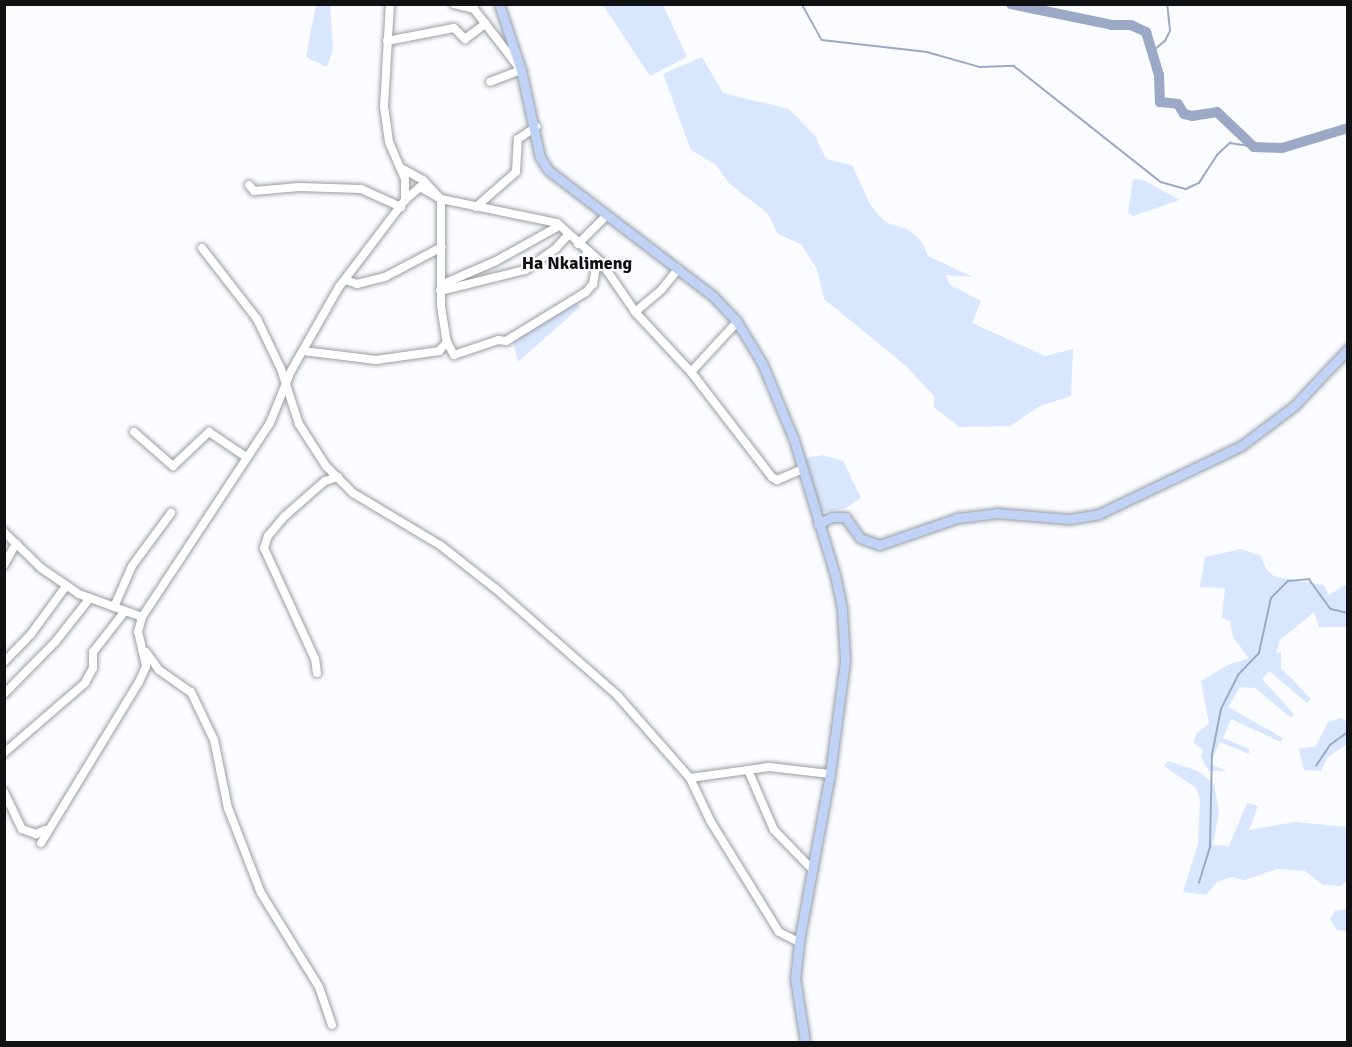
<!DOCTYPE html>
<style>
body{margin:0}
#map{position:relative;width:1352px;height:1047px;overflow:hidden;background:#fafcff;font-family:Signika,sans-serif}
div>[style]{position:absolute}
.green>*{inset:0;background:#d9e6ff}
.stream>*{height:1.5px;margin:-0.75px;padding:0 0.75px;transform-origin:0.75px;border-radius:0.75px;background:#9ba9c6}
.river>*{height:10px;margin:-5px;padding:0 5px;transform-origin:5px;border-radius:5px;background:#9ba9c6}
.roads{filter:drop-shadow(0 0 2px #999da3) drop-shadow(0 0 2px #999da3)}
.minor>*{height:8px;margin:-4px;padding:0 4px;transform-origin:4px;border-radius:4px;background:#fff}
.major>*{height:9px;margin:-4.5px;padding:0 4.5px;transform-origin:4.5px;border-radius:4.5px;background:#c1d2f7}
span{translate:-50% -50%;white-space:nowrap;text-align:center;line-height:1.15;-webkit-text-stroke:4.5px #fafcff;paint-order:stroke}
.quarter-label{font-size:18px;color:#0f1113;font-weight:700}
.frame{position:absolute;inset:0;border:6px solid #0f1113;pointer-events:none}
</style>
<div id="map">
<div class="green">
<div style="clip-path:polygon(316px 5px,330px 5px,333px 49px,327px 67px,306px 57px)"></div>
<div style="clip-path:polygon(603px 5px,663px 5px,687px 57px,650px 76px)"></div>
<div style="clip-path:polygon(702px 57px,723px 93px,789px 109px,815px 136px,826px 159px,852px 165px,871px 206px,885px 222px,909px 230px,922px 242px,928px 256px,973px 277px,946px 275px,950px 285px,981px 301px,972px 323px,1045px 356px,1073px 349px,1071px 396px,1040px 406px,1010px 426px,959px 427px,934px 407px,934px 396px,905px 365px,824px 299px,817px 269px,801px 244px,778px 234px,768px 214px,729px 183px,715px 164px,691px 150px,663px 74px)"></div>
<div style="clip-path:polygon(1133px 179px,1143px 180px,1180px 200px,1133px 216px,1128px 213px)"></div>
<div style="clip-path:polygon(575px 300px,580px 307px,518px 362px,513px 341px)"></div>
<div style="clip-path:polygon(823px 455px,843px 461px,861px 498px,846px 508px,822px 512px,805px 458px)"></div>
<div style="clip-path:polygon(1241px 549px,1261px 556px,1266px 569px,1275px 577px,1324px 585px,1329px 595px,1347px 584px,1347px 627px,1319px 627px,1314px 612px,1280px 640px,1276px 653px,1281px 652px,1281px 668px,1311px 699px,1307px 703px,1269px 671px,1262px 679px,1294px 714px,1291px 718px,1255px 688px,1240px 687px,1228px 707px,1283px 738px,1281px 742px,1231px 719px,1223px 738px,1249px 749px,1249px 754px,1220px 742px,1210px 764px,1227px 771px,1209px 771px,1201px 757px,1203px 750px,1193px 742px,1197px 733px,1209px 724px,1201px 681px,1228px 665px,1249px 658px,1233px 637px,1230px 621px,1222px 618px,1225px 588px,1200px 587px,1205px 557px)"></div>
<div style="clip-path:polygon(1341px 718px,1347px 722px,1347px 744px,1327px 758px,1321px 771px,1304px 770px,1299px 749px,1316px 746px,1328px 722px)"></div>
<div style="clip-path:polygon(1168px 761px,1198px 771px,1214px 784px,1219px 811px,1213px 845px,1229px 846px,1247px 803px,1258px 806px,1249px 830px,1295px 822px,1347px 827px,1347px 880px,1341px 886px,1323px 885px,1305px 871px,1277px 869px,1245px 880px,1231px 877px,1217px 882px,1206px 895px,1183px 892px,1198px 844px,1200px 799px,1196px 788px,1164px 766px)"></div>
<div style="clip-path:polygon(1347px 909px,1347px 931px,1337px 930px,1330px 919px,1335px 911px)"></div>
</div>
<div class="stream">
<div style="left:802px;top:4px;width:41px;rotate:60.9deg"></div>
<div style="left:822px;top:40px;width:106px;rotate:6.5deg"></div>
<div style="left:927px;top:52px;width:55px;rotate:15.8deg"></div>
<div style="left:980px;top:67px;width:34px;rotate:-2deg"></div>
<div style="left:1014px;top:66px;width:187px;rotate:38.3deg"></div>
<div style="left:1161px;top:182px;width:26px;rotate:16deg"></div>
<div style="left:1186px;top:189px;width:14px;rotate:-25deg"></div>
<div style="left:1199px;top:183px;width:33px;rotate:-57deg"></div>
<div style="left:1217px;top:155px;width:18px;rotate:-43deg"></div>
<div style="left:1230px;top:143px;width:24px;rotate:9deg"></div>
<div style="left:1153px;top:51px;width:16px;rotate:-40deg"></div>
<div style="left:1165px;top:41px;width:11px;rotate:-63deg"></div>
<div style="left:1170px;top:31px;width:27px;rotate:-96deg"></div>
<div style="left:1316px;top:766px;width:25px;rotate:-56deg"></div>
<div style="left:1330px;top:745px;width:22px;rotate:-36deg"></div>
<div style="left:1199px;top:883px;width:38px;rotate:-73deg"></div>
<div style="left:1210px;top:847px;width:92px;rotate:-88.8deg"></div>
<div style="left:1212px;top:755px;width:47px;rotate:-78.9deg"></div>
<div style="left:1221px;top:709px;width:38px;rotate:-63deg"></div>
<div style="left:1238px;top:675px;width:30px;rotate:-46deg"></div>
<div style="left:1259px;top:653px;width:56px;rotate:-77.7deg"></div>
<div style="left:1271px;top:598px;width:24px;rotate:-45deg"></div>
<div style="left:1288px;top:581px;width:21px;rotate:-5deg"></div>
<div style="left:1309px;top:579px;width:37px;rotate:54deg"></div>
<div style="left:1331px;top:609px;width:17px;rotate:13deg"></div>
</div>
<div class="river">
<div style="left:1011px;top:4px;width:103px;rotate:11.7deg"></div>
<div style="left:1112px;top:25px;width:19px"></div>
<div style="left:1131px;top:25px;width:17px;rotate:25deg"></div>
<div style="left:1146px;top:32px;width:45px;rotate:73.2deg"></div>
<div style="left:1159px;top:75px;width:27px;rotate:88deg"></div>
<div style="left:1160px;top:102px;width:18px;rotate:6deg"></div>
<div style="left:1178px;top:104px;width:12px;rotate:59deg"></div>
<div style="left:1184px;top:114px;width:8px;rotate:14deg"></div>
<div style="left:1192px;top:116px;width:25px;rotate:-9deg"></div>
<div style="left:1217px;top:112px;width:51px;rotate:43.4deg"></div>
<div style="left:1254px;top:147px;width:28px;rotate:2deg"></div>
<div style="left:1282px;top:148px;width:69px;rotate:-16.9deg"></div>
</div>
<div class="roads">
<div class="minor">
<div style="left:454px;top:4px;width:21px;rotate:14deg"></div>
<div style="left:474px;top:9px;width:77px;rotate:52.4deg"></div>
<div style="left:521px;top:70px;width:33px;rotate:159deg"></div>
<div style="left:387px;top:41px;width:68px;rotate:-11deg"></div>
<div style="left:454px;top:28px;width:16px;rotate:45deg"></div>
<div style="left:465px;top:39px;width:26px;rotate:-37deg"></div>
<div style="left:401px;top:168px;width:25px;rotate:29deg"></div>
<div style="left:423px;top:180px;width:26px;rotate:47deg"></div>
<div style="left:441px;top:199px;width:118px;rotate:11.7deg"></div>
<div style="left:557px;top:223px;width:59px;rotate:41.6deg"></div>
<div style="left:601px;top:262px;width:62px;rotate:55.5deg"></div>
<div style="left:636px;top:313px;width:81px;rotate:47deg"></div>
<div style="left:691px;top:372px;width:68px;rotate:-47.4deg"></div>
<div style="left:249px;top:185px;width:8px;rotate:50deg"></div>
<div style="left:254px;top:191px;width:45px;rotate:-5.1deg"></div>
<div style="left:299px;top:187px;width:62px;rotate:1.8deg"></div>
<div style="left:361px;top:189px;width:44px;rotate:24.2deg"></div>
<div style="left:405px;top:200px;width:20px;rotate:-41deg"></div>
<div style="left:420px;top:187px;width:24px;rotate:30deg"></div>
<div style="left:441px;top:199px;width:107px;rotate:90deg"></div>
<div style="left:441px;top:306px;width:36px;rotate:81deg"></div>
<div style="left:447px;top:342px;width:15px;rotate:62deg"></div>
<div style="left:454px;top:355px;width:46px;rotate:-18.8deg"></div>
<div style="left:498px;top:340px;width:8px;rotate:7deg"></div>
<div style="left:506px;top:341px;width:94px;rotate:-31.5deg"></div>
<div style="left:586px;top:292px;width:11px;rotate:-49deg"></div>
<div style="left:593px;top:284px;width:17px;rotate:-80deg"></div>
<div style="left:596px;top:267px;width:16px;rotate:-128deg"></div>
<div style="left:476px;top:207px;width:53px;rotate:-41.2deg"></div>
<div style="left:516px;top:172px;width:33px;rotate:-87deg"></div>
<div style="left:518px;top:139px;width:22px;rotate:-34deg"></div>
<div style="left:578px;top:244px;width:38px;rotate:-45deg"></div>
<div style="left:202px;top:248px;width:90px;rotate:52.2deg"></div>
<div style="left:257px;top:319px;width:55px;rotate:64.4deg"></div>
<div style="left:281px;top:369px;width:58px;rotate:71.9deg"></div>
<div style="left:299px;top:424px;width:50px;rotate:57.3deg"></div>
<div style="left:326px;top:466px;width:38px;rotate:45deg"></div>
<div style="left:353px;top:493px;width:101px;rotate:30.9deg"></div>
<div style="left:440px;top:545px;width:71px;rotate:38.2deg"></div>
<div style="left:496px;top:589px;width:161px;rotate:41.2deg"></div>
<div style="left:617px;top:695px;width:111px;rotate:48.7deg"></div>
<div style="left:690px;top:778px;width:49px;rotate:64.5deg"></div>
<div style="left:711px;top:822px;width:129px;rotate:58.3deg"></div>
<div style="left:779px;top:932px;width:22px;rotate:27deg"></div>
<div style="left:345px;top:280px;width:13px;rotate:18deg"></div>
<div style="left:357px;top:284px;width:29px;rotate:-14deg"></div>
<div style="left:385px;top:277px;width:64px;rotate:-27.8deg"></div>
<div style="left:441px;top:285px;width:60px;rotate:-23.6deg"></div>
<div style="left:496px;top:261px;width:72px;rotate:-29.1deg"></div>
<div style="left:440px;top:291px;width:88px;rotate:-13.9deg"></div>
<div style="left:525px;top:270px;width:38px;rotate:-35deg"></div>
<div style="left:556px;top:248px;width:18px;rotate:-47deg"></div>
<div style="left:635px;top:312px;width:35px;rotate:-40deg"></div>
<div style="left:662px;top:289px;width:26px;rotate:-51deg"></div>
<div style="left:303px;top:351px;width:74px;rotate:7deg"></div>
<div style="left:376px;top:360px;width:64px;rotate:-8.1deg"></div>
<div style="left:439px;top:351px;width:12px;rotate:-48deg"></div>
<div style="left:691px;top:372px;width:133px;rotate:52.4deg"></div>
<div style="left:772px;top:477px;width:6px;rotate:31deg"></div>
<div style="left:777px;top:480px;width:26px;rotate:-23deg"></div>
<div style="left:134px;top:432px;width:52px;rotate:41.1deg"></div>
<div style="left:173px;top:466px;width:50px;rotate:-43.4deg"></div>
<div style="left:209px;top:432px;width:45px;rotate:34deg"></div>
<div style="left:4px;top:532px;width:52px;rotate:44.2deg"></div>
<div style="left:41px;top:568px;width:46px;rotate:34.4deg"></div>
<div style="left:79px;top:594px;width:67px;rotate:20.1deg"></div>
<div style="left:4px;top:565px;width:25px;rotate:-61deg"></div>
<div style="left:114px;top:607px;width:45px;rotate:-66.3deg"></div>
<div style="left:132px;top:566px;width:66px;rotate:-53.7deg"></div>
<div style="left:146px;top:652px;width:22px;rotate:54deg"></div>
<div style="left:159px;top:670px;width:39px;rotate:35deg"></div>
<div style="left:191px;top:692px;width:53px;rotate:64.4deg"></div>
<div style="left:214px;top:740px;width:69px;rotate:78.4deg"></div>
<div style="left:228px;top:808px;width:91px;rotate:68.8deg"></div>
<div style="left:261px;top:893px;width:110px;rotate:58.3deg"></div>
<div style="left:319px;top:987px;width:40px;rotate:71.1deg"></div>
<div style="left:4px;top:662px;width:39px;rotate:-46deg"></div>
<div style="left:31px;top:634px;width:59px;rotate:-53.9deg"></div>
<div style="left:317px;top:673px;width:14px;rotate:-98deg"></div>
<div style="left:315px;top:659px;width:122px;rotate:-114.7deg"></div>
<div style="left:264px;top:548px;width:13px;rotate:-72deg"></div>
<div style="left:268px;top:536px;width:26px;rotate:-50deg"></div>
<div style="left:285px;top:516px;width:53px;rotate:-41.2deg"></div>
<div style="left:325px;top:481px;width:14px;rotate:-17deg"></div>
<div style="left:4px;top:694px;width:74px;rotate:-45.5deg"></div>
<div style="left:56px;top:641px;width:55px;rotate:-51.7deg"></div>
<div style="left:4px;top:753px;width:107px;rotate:-40.8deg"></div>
<div style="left:85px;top:683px;width:17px;rotate:-62deg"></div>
<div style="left:93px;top:668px;width:16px;rotate:-90deg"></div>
<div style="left:93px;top:652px;width:52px;rotate:-52deg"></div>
<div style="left:748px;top:770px;width:21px;rotate:-8deg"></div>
<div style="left:769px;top:767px;width:61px;rotate:6.5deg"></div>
<div style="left:690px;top:778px;width:59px;rotate:-7.9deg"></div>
<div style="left:748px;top:770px;width:65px;rotate:66.6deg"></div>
<div style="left:774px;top:830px;width:53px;rotate:45.8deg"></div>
<div style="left:4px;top:792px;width:41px;rotate:64.1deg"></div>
<div style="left:22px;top:829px;width:15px;rotate:20deg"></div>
<div style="left:36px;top:834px;width:10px;rotate:-24deg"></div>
<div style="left:41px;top:843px;width:188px;rotate:-58.7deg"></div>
<div style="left:139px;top:682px;width:17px;rotate:-66deg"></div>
<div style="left:146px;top:666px;width:35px;rotate:-103deg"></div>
<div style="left:138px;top:632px;width:16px;rotate:-75deg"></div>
<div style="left:142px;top:617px;width:232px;rotate:-56.6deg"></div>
<div style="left:270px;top:423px;width:56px;rotate:-68deg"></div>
<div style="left:291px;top:371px;width:97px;rotate:-60.3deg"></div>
<div style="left:339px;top:287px;width:109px;rotate:-52.8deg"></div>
<div style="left:405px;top:200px;width:21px;rotate:-90deg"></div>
<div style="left:405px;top:179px;width:40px;rotate:-113.4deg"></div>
<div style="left:389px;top:142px;width:35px;rotate:-98deg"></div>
<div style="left:384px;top:107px;width:103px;rotate:-86.7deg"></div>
</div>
<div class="major">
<div style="left:499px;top:4px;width:70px;rotate:71.6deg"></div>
<div style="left:521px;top:70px;width:89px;rotate:77.7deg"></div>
<div style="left:540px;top:157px;width:15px;rotate:58deg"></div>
<div style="left:548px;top:170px;width:209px;rotate:37.4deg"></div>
<div style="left:714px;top:297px;width:34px;rotate:47deg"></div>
<div style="left:737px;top:322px;width:48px;rotate:58.6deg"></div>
<div style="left:762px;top:363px;width:83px;rotate:67.4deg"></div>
<div style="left:794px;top:440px;width:141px;rotate:73.1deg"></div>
<div style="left:835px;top:575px;width:35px;rotate:78deg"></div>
<div style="left:842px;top:609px;width:52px;rotate:86.7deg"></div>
<div style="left:845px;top:661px;width:114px;rotate:97.6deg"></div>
<div style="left:830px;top:774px;width:171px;rotate:100.5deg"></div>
<div style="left:799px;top:942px;width:36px;rotate:96deg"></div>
<div style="left:795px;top:978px;width:65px;rotate:81.1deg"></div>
<div style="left:818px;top:524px;width:16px;rotate:-27deg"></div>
<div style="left:832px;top:517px;width:13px"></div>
<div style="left:845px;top:517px;width:26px;rotate:54deg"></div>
<div style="left:860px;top:538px;width:20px;rotate:20deg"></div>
<div style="left:879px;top:545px;width:83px;rotate:-18.9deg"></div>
<div style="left:958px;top:518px;width:38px;rotate:-7deg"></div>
<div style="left:996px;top:513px;width:73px;rotate:4.7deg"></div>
<div style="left:1069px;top:519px;width:30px;rotate:-9deg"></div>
<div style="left:1099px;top:514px;width:157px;rotate:-25.6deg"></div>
<div style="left:1241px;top:446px;width:66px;rotate:-37deg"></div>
<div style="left:1294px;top:406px;width:79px;rotate:-46.5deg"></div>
</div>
</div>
<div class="quarter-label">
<span style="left:577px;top:263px">Ha Nkalimeng</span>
</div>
<div class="frame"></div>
</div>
